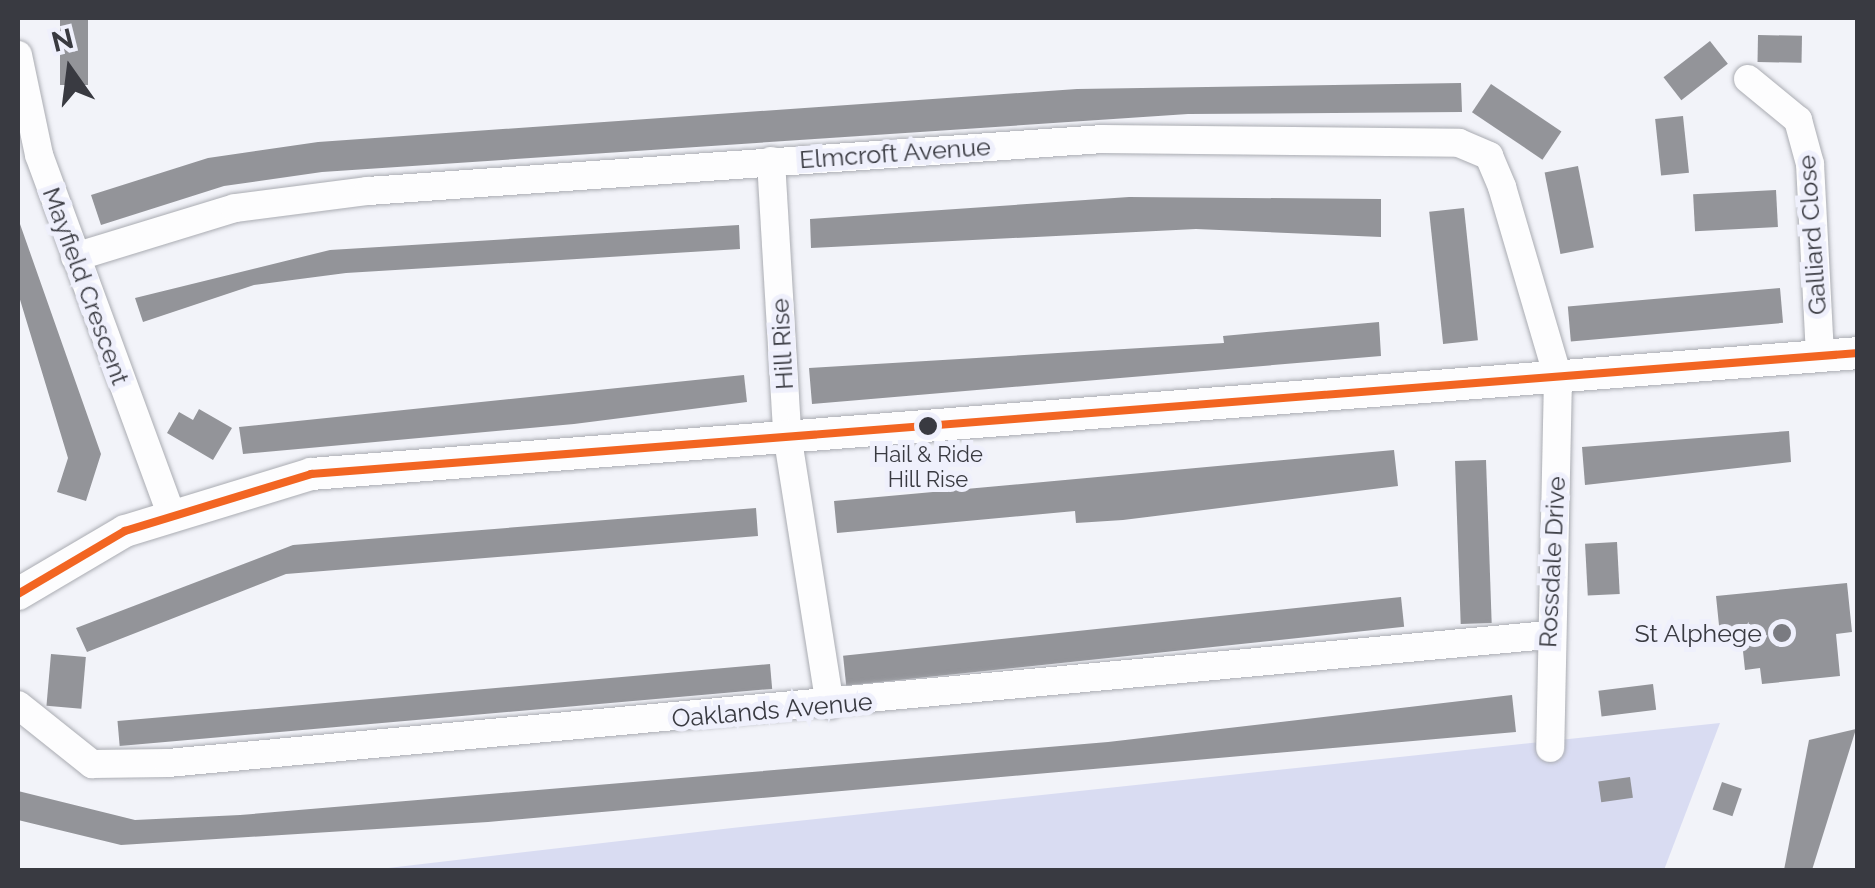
<!DOCTYPE html>
<style>
body{margin:0}
#map{position:relative;width:1875px;height:888px;overflow:hidden;background:#f2f3f9;font-family:Raleway,sans-serif}
div>[style]{position:absolute}
.green>*{inset:0;background:#d9dcf2}
.building>*{inset:0;background:#939499;transform-origin:0 0}
.roads{filter:drop-shadow(0 0 2px #aaacb2) drop-shadow(0 0 2px #aaacb2)}
.minor>*{height:28px;margin:-14px;padding:0 14px;transform-origin:14px;border-radius:14px;background:#fdfdfe}
.tertiary>*{height:32px;margin:-16px;padding:0 16px;transform-origin:16px;border-radius:16px;background:#fdfdfe}
.bus-1>*{height:8px;margin:-4px;padding:0 4px;transform-origin:4px;border-radius:4px;background:#f26522}
.dots>*{width:28px;height:28px;translate:-50% -50%;box-sizing:border-box;border:5px solid #eff0fc;border-radius:50%}
span{translate:-50% -50%;white-space:nowrap;text-align:center;line-height:1.15;-webkit-text-stroke:10px #eff0fc;paint-order:stroke}
.bus-label{font-size:22px;color:#393a41}
.street-label{font-size:25px;color:#393a41}
.poi-label{font-size:25px;color:#393a41}
.right{translate:-100% -50%;text-align:right}
.frame{position:absolute;inset:0;border:20px solid #393a41;pointer-events:none}
.north{position:absolute;left:20px;top:20px;width:100px;height:100px;-webkit-text-stroke:8px #eff0fc;paint-order:stroke;rotate:346deg;font-size:28px;font-weight:700;line-height:40px;text-align:center;color:#393a41}
.north::after{content:'';display:block;margin:auto;width:35px;height:45px;background:#393a41;clip-path:polygon(50% 0,100% 100%,50% 72%,0 100%)}
</style>
<div id="map">
<div class="green">
<div style="clip-path:polygon(1720px 723px,1664px 870px,371px 870px,732px 828px)"></div>
</div>
<div class="building">
<div style="left:60px;top:18px;width:28px;height:67px"></div>
<div style="left:1758px;top:35px;width:44px;height:27px;rotate:1deg"></div>
<div style="left:1710px;top:41px;width:29px;height:59px;rotate:52deg"></div>
<div style="clip-path:polygon(1461px 83px,1462px 112px,1188px 114px,322px 172px,224px 186px,101px 225px,91px 195px,208px 158px,318px 142px,1077px 89px)"></div>
<div style="left:1491px;top:84px;width:85px;height:34px;rotate:34deg"></div>
<div style="left:1683px;top:116px;width:57px;height:28px;rotate:84deg"></div>
<div style="left:1578px;top:166px;width:83px;height:34px;rotate:79deg"></div>
<div style="left:1776px;top:190px;width:37px;height:83px;rotate:87deg"></div>
<div style="clip-path:polygon(1129px 197px,1381px 199px,1381px 237px,1196px 229px,811px 248px,810px 219px)"></div>
<div style="left:1464px;top:208px;width:133px;height:35px;rotate:84deg"></div>
<div style="clip-path:polygon(20px 224px,101px 454px,86px 501px,57px 492px,68px 458px,18px 293px)"></div>
<div style="clip-path:polygon(739px 225px,740px 249px,346px 273px,254px 285px,143px 322px,135px 298px,330px 250px)"></div>
<div style="left:1780px;top:288px;width:35px;height:213px;rotate:85deg"></div>
<div style="clip-path:polygon(1379px 322px,1381px 356px,812px 404px,809px 368px,1224px 343px,1223px 336px)"></div>
<div style="clip-path:polygon(744px 375px,747px 402px,574px 424px,243px 454px,239px 427px)"></div>
<div style="clip-path:polygon(199px 409px,232px 428px,213px 460px,167px 433px,179px 412px,193px 420px)"></div>
<div style="clip-path:polygon(1789px 431px,1791px 462px,1585px 485px,1582px 447px)"></div>
<div style="clip-path:polygon(1394px 450px,1398px 486px,1123px 520px,1076px 523px,1075px 511px,837px 533px,834px 501px)"></div>
<div style="left:1486px;top:460px;width:163px;height:31px;rotate:88deg"></div>
<div style="clip-path:polygon(756px 508px,758px 536px,286px 574px,87px 652px,76px 628px,293px 545px)"></div>
<div style="left:1617px;top:542px;width:52px;height:32px;rotate:87deg"></div>
<div style="clip-path:polygon(1847px 583px,1852px 632px,1836px 634px,1840px 676px,1762px 684px,1760px 668px,1745px 670px,1742px 642px,1721px 645px,1716px 596px)"></div>
<div style="left:1401px;top:597px;width:30px;height:561px;rotate:84deg"></div>
<div style="left:51px;top:654px;width:35px;height:52px;rotate:5deg"></div>
<div style="left:770px;top:664px;width:25px;height:655px;rotate:85deg"></div>
<div style="left:1653px;top:684px;width:26px;height:55px;rotate:83deg"></div>
<div style="clip-path:polygon(1512px 695px,1516px 732px,488px 822px,121px 845px,18px 820px,18px 791px,135px 820px,240px 815px,1108px 742px)"></div>
<div style="clip-path:polygon(1856px 729px,1812px 870px,1784px 870px,1809px 740px)"></div>
<div style="left:1630px;top:777px;width:21px;height:32px;rotate:82deg"></div>
<div style="left:1722px;top:782px;width:21px;height:29px;rotate:19deg"></div>
</div>
<div class="roads">
<div class="minor">
<div style="left:18px;top:55px;width:102px;rotate:78.1deg"></div>
<div style="left:39px;top:155px;width:382px;rotate:69.8deg"></div>
<div style="left:1748px;top:79px;width:65px;rotate:39.4deg"></div>
<div style="left:1798px;top:120px;width:46px;rotate:74.7deg"></div>
<div style="left:1810px;top:164px;width:192px;rotate:87deg"></div>
<div style="left:771px;top:161px;width:273px;rotate:86.6deg"></div>
<div style="left:787px;top:434px;width:274px;rotate:81deg"></div>
<div style="left:75px;top:257px;width:167px;rotate:-17deg"></div>
<div style="left:235px;top:208px;width:134px;rotate:-7.3deg"></div>
<div style="left:368px;top:191px;width:736px;rotate:-4.05deg"></div>
<div style="left:1102px;top:139px;width:357px;rotate:0.6deg"></div>
<div style="left:1459px;top:143px;width:33px;rotate:23deg"></div>
<div style="left:1489px;top:156px;width:34px;rotate:67deg"></div>
<div style="left:1502px;top:187px;width:198px;rotate:73.6deg"></div>
<div style="left:1558px;top:377px;width:371px;rotate:91.2deg"></div>
<div style="left:18px;top:705px;width:95px;rotate:38.6deg"></div>
<div style="left:92px;top:764px;width:76px;rotate:-0.8deg"></div>
<div style="left:168px;top:763px;width:1385px;rotate:-5.3deg"></div>
</div>
<div class="tertiary">
<div style="left:18px;top:594px;width:124px;rotate:-30.5deg"></div>
<div style="left:125px;top:531px;width:195px;rotate:-17deg"></div>
<div style="left:311px;top:474px;width:1552px;rotate:-4.47deg"></div>
</div>
</div>
<div class="bus-1">
<div style="left:18px;top:594px;width:124px;rotate:-30.5deg"></div>
<div style="left:125px;top:531px;width:195px;rotate:-17deg"></div>
<div style="left:311px;top:474px;width:1552px;rotate:-4.47deg"></div>
</div>
<div class="dots">
<div style="left:928px;top:426px;background:#393a41"></div>
<div style="left:1782px;top:633px;background:#7a7b81"></div>
</div>
<div class="bus-label">
<span style="left:928px;top:467px">Hail &amp; Ride<br>Hill Rise</span>
</div>
<div class="street-label">
<span style="left:895px;top:153px;rotate:-4deg">Elmcroft Avenue</span>
<span style="left:1812px;top:235px;rotate:-94deg">Galliard Close</span>
<span style="left:86px;top:286px;rotate:70deg">Mayfield Crescent</span>
<span style="left:782px;top:344px;rotate:-93deg">Hill Rise</span>
<span style="left:1552px;top:562px;rotate:-87deg">Rossdale Drive</span>
<span style="left:772px;top:710px;rotate:-5deg">Oaklands Avenue</span>
</div>
<div class="poi-label">
<span class="right" style="left:1762px;top:633px">St Alphege</span>
</div>
<div class="frame"></div>
<div class="north">N</div>
</div>
